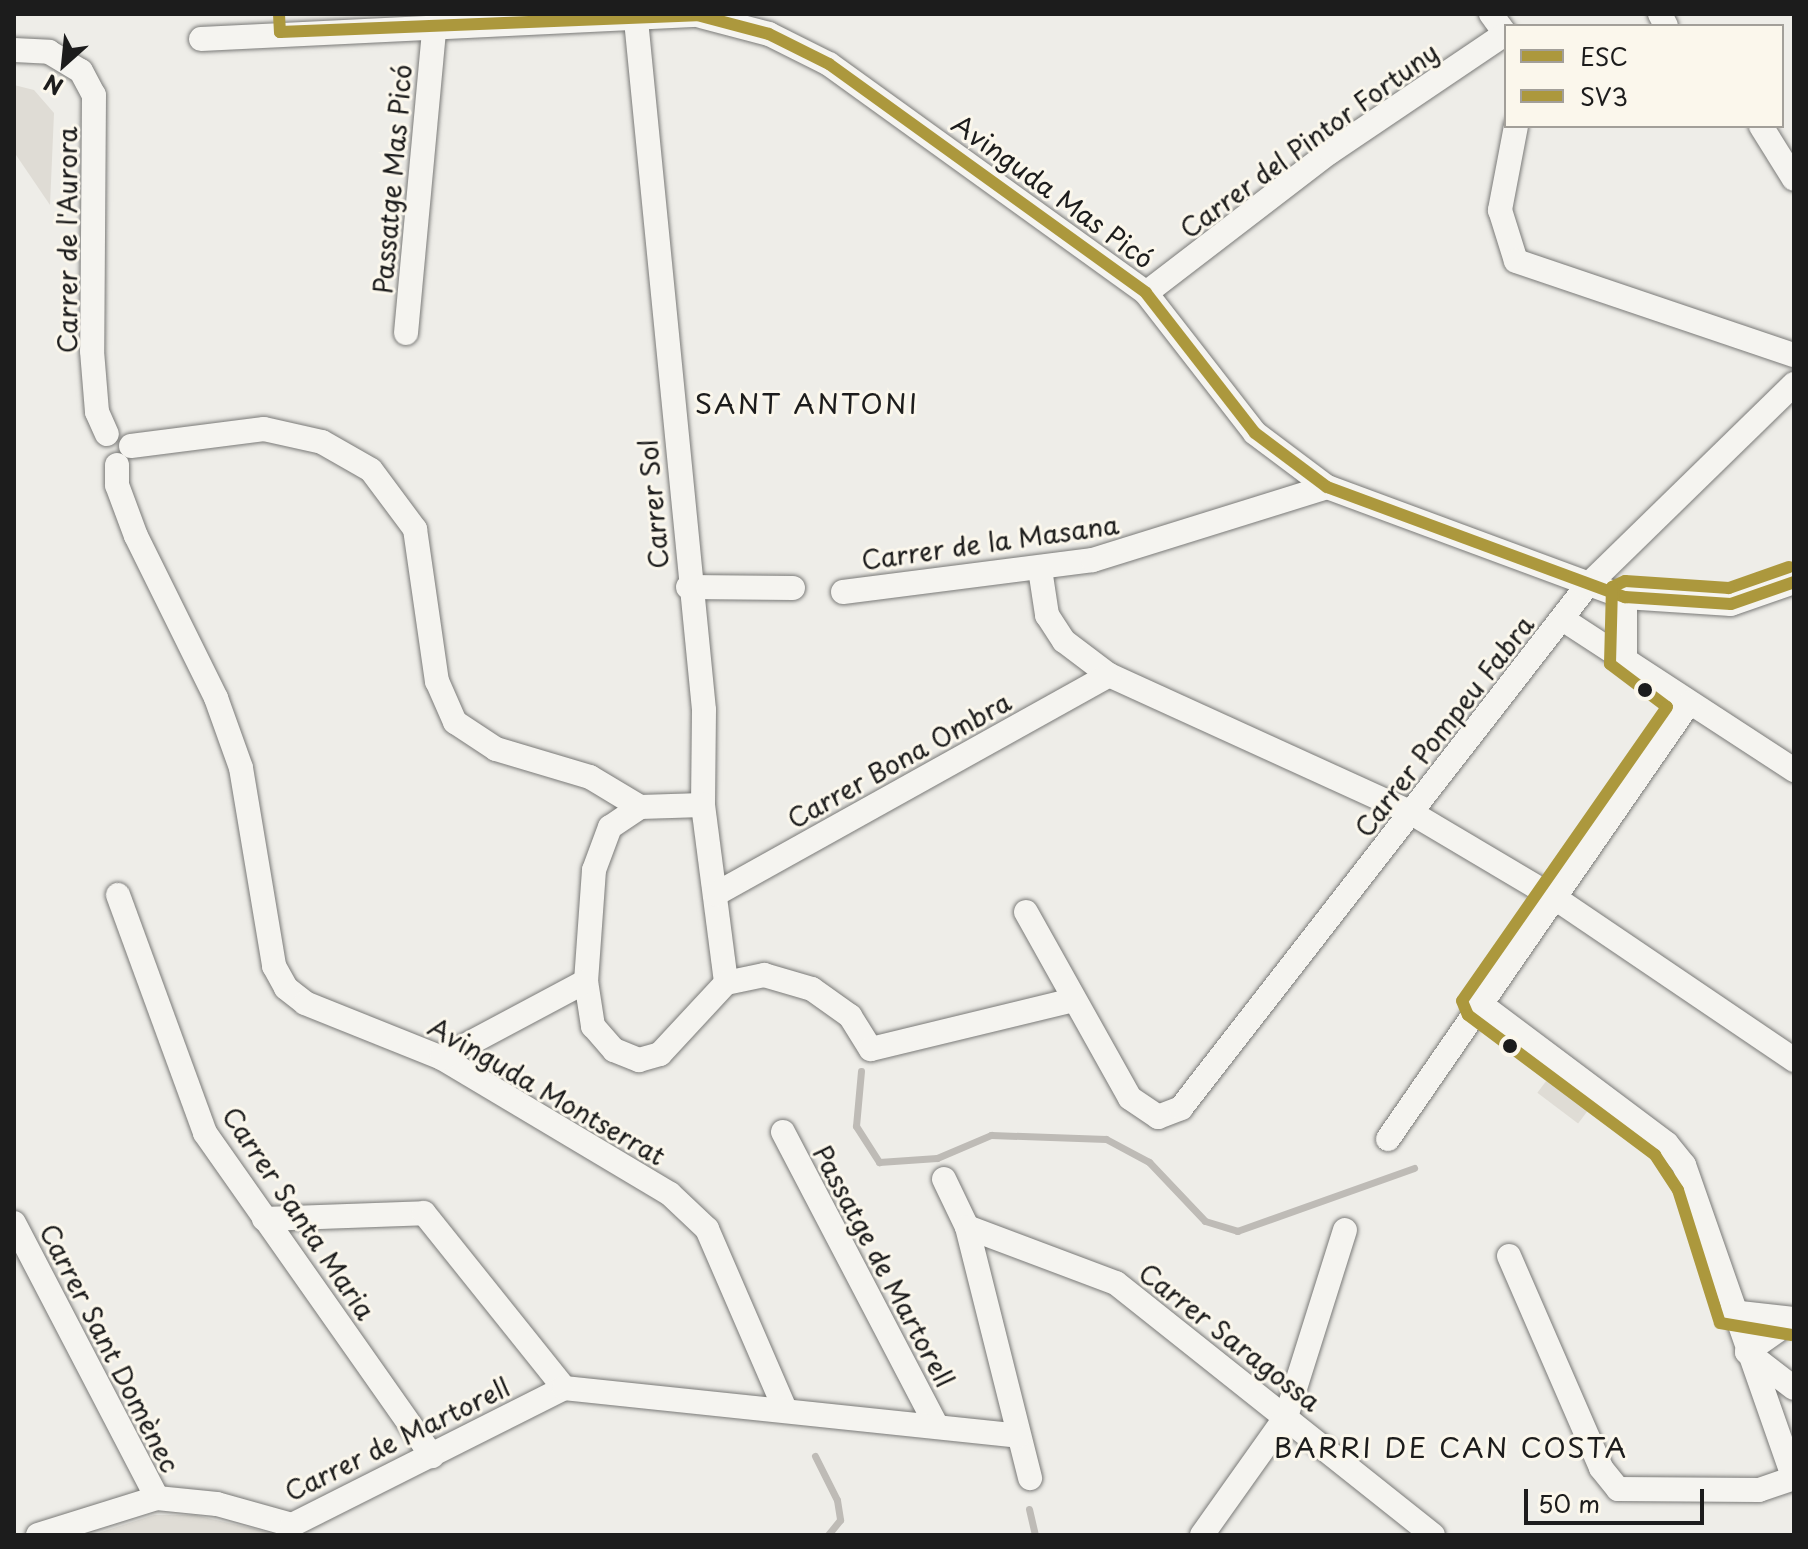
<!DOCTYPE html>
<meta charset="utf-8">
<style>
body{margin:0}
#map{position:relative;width:1808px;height:1549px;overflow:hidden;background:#eeede8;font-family:"Playpen Sans",sans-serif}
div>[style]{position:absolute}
.green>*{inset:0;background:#dfdcd5;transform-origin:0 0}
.stream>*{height:7px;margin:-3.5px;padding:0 3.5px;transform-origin:3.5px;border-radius:3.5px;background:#bebbb6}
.roads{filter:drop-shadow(0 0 2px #7a7a78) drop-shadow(0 0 2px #7a7a78)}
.street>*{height:24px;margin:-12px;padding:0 12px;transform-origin:12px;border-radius:12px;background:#f5f4f0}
.bus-1>*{height:12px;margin:-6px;padding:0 6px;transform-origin:6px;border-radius:6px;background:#ac983d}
.bus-2>*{height:12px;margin:-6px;padding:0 6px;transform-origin:6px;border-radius:6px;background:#ac983d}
.dots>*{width:22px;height:22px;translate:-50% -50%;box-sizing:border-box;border:4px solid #fbf7ec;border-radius:50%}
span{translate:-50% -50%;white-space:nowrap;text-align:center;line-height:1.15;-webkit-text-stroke:6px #fbf7ec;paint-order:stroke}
.street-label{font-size:26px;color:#1c1c1c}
.neighbourhood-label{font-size:28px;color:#1c1c1c;letter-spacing:2px}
.frame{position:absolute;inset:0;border:16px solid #1c1c1c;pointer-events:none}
.legend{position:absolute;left:1504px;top:24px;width:280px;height:104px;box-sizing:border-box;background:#fbf7ec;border:2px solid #a29f99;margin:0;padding:10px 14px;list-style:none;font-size:24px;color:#1c1c1c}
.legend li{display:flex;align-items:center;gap:16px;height:40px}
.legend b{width:40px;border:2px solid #a29f99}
.north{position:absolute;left:24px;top:24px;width:80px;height:80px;-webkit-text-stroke:6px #fbf7ec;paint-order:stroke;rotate:207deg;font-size:22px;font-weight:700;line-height:32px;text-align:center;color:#1c1c1c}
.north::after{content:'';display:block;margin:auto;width:28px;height:36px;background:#1c1c1c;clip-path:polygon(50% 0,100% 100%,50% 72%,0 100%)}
.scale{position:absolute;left:1524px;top:1489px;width:180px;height:36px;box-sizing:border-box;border:4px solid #1c1c1c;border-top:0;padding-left:10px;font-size:24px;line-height:28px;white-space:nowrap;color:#1c1c1c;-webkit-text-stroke:6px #fbf7ec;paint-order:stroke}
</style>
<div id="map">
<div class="green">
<div style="clip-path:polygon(14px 85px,34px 90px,54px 113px,50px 205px,14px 152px)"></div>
<div style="left:1550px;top:1076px;width:51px;height:21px;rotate:37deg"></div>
<div style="clip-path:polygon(154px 1515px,195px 1515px,280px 1535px,92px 1535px)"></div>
</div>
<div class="stream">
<div style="left:861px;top:1071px;width:55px;rotate:95.2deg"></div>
<div style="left:856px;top:1126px;width:43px;rotate:57.4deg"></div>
<div style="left:879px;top:1162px;width:58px;rotate:-3.9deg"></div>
<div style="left:937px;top:1158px;width:59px;rotate:-23.1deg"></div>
<div style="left:991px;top:1135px;width:115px;rotate:2deg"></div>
<div style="left:1106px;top:1139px;width:49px;rotate:28.1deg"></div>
<div style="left:1149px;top:1162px;width:81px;rotate:46.5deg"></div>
<div style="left:1205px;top:1221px;width:34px;rotate:17deg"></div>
<div style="left:1237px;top:1231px;width:188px;rotate:-19.6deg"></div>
<div style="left:815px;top:1456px;width:49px;rotate:63.4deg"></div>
<div style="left:837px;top:1500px;width:20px;rotate:81deg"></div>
<div style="left:840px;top:1520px;width:19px;rotate:129deg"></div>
<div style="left:1029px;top:1509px;width:27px;rotate:77deg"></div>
</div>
<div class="roads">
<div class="street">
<div style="left:1491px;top:14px;width:26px;rotate:54deg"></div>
<div style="left:1660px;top:14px;width:13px;rotate:63deg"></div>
<div style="left:636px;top:20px;width:693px;rotate:84.37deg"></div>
<div style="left:704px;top:710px;width:95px;rotate:90.6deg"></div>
<div style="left:703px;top:805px;width:179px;rotate:82.6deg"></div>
<div style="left:201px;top:39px;width:497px;rotate:-2.8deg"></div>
<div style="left:697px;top:15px;width:74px;rotate:14.8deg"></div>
<div style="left:769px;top:34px;width:67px;rotate:26.6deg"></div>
<div style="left:829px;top:64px;width:391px;rotate:35.8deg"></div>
<div style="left:1146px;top:293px;width:177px;rotate:52.1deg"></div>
<div style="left:1255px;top:433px;width:90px;rotate:36.9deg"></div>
<div style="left:1327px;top:487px;width:318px;rotate:20.3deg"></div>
<div style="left:1625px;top:597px;width:106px;rotate:3.8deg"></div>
<div style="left:1731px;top:604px;width:67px;rotate:-19.2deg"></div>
<div style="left:14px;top:50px;width:35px;rotate:3deg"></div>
<div style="left:49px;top:52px;width:37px;rotate:31deg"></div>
<div style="left:81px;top:71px;width:27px;rotate:62deg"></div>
<div style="left:94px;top:95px;width:256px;rotate:90.4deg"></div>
<div style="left:92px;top:351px;width:61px;rotate:85.3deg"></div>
<div style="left:97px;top:412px;width:24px;rotate:66deg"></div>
<div style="left:1516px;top:126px;width:86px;rotate:100.8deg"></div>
<div style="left:1500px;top:210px;width:53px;rotate:72.6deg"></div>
<div style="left:1516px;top:261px;width:293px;rotate:18.7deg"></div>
<div style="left:1761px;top:126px;width:62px;rotate:58.1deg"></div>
<div style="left:1146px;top:293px;width:232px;rotate:-37.5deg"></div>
<div style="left:1330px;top:152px;width:211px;rotate:-34deg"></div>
<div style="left:406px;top:333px;width:305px;rotate:-84.7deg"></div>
<div style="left:131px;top:446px;width:134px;rotate:-7.3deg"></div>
<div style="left:264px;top:429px;width:59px;rotate:12.6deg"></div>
<div style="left:322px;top:442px;width:56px;rotate:29.7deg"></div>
<div style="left:371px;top:470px;width:74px;rotate:53.3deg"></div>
<div style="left:415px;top:529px;width:154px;rotate:81.8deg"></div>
<div style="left:437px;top:681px;width:45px;rotate:66.3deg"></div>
<div style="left:455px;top:722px;width:49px;rotate:33.4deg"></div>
<div style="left:496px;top:749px;width:98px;rotate:16.6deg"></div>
<div style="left:590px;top:777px;width:58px;rotate:31deg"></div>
<div style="left:640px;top:807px;width:63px;rotate:-1.8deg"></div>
<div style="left:117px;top:465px;width:20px;rotate:90deg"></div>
<div style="left:117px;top:485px;width:54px;rotate:69.6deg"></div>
<div style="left:136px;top:536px;width:181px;rotate:63.7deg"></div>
<div style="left:216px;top:698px;width:74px;rotate:70.3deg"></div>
<div style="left:241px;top:768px;width:201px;rotate:80.5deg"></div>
<div style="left:274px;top:966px;width:25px;rotate:61deg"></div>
<div style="left:286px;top:988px;width:24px;rotate:38deg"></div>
<div style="left:305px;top:1003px;width:148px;rotate:21.9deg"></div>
<div style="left:442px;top:1058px;width:265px;rotate:30.8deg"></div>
<div style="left:670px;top:1194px;width:51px;rotate:43.4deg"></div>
<div style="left:707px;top:1229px;width:194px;rotate:66.6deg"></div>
<div style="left:1040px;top:569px;width:47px;rotate:81.3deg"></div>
<div style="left:1047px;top:615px;width:31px;rotate:57deg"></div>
<div style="left:1064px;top:641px;width:56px;rotate:37.1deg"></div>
<div style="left:1109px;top:675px;width:331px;rotate:24.5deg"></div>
<div style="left:1410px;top:812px;width:169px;rotate:30.7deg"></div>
<div style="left:1555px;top:898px;width:289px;rotate:34.1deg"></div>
<div style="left:688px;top:587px;width:105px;rotate:0.5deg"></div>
<div style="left:843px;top:592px;width:252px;rotate:-7.3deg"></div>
<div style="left:1093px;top:560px;width:245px;rotate:-17.3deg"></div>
<div style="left:1625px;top:597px;width:61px;rotate:90deg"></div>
<div style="left:1564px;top:620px;width:275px;rotate:33.1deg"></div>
<div style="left:640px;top:807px;width:36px;rotate:146deg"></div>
<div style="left:610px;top:827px;width:46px;rotate:110.4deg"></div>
<div style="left:594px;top:870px;width:111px;rotate:94.1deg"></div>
<div style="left:586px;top:981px;width:46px;rotate:81.2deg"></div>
<div style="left:593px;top:1026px;width:32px;rotate:49deg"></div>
<div style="left:614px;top:1050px;width:27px;rotate:22deg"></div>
<div style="left:639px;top:1060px;width:22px;rotate:-16deg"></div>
<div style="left:660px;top:1054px;width:97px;rotate:-47.1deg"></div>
<div style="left:726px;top:983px;width:39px;rotate:-12deg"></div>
<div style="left:764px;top:975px;width:50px;rotate:16.3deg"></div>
<div style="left:812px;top:989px;width:47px;rotate:35.4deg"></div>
<div style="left:850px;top:1016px;width:39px;rotate:58deg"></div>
<div style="left:871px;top:1049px;width:208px;rotate:-13.6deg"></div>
<div style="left:716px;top:894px;width:450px;rotate:-29.1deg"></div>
<div style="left:118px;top:895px;width:253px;rotate:69.9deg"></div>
<div style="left:205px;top:1133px;width:395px;rotate:54.9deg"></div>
<div style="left:1026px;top:912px;width:213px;rotate:60.8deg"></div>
<div style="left:1130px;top:1098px;width:34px;rotate:34deg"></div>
<div style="left:1158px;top:1117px;width:25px;rotate:-21deg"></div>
<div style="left:1181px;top:1108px;width:660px;rotate:-52.14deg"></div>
<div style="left:1586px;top:587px;width:291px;rotate:-44.3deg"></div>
<div style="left:1478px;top:1002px;width:236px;rotate:36.9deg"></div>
<div style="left:1667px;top:1144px;width:27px;rotate:51deg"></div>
<div style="left:1684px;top:1165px;width:333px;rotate:70.7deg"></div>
<div style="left:442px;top:1058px;width:163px;rotate:-28.1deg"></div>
<div style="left:783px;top:1132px;width:331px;rotate:62.4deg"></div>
<div style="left:1388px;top:1139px;width:530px;rotate:-55.38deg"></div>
<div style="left:944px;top:1179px;width:53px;rotate:64.4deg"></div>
<div style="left:967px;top:1227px;width:259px;rotate:75.9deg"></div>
<div style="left:264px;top:1219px;width:160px;rotate:-2.1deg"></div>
<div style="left:424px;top:1213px;width:224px;rotate:51.3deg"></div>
<div style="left:14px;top:1223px;width:310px;rotate:62.5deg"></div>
<div style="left:967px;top:1227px;width:159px;rotate:20.6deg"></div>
<div style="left:1116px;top:1283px;width:405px;rotate:38.5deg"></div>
<div style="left:1509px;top:1256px;width:231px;rotate:66.5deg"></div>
<div style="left:1601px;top:1468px;width:27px;rotate:51deg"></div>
<div style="left:1618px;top:1489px;width:141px;rotate:0.4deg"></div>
<div style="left:1759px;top:1490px;width:36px;rotate:-19deg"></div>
<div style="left:1731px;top:1312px;width:63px;rotate:6.3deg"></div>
<div style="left:1747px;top:1352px;width:59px;rotate:37.5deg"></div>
<div style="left:1747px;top:1352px;width:57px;rotate:-35.1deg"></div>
<div style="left:38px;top:1535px;width:125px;rotate:-17.3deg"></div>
<div style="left:157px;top:1498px;width:60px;rotate:5.7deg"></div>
<div style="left:217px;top:1504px;width:78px;rotate:15.6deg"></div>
<div style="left:292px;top:1525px;width:305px;rotate:-26.7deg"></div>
<div style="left:564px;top:1388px;width:457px;rotate:6deg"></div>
<div style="left:1202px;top:1535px;width:145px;rotate:-54.6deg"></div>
<div style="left:1286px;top:1417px;width:196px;rotate:-72.5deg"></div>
</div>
</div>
<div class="bus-1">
<div style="left:279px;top:14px;width:18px;rotate:87deg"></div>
<div style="left:280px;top:32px;width:417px;rotate:-2.3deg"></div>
<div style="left:697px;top:15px;width:74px;rotate:14.8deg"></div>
<div style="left:769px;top:34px;width:67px;rotate:26.6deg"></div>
<div style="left:829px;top:64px;width:391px;rotate:35.8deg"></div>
<div style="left:1146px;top:293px;width:177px;rotate:52.1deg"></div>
<div style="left:1255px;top:433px;width:90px;rotate:36.9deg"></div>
<div style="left:1327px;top:487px;width:318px;rotate:20.3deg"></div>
<div style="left:1625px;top:597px;width:106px;rotate:3.8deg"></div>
<div style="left:1731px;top:604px;width:67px;rotate:-19.2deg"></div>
</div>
<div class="bus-2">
<div style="left:1789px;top:567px;width:64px;rotate:160.7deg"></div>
<div style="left:1729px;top:588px;width:104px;rotate:-176.1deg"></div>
<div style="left:1625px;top:581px;width:14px;rotate:155deg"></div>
<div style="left:1612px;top:587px;width:77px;rotate:91.5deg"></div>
<div style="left:1610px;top:664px;width:71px;rotate:37deg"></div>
<div style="left:1667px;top:707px;width:358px;rotate:124.9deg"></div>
<div style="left:1462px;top:1001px;width:15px;rotate:67deg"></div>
<div style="left:1468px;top:1015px;width:234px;rotate:36.8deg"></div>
<div style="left:1655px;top:1155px;width:42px;rotate:56.7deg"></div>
<div style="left:1678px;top:1190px;width:139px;rotate:72.5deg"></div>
<div style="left:1720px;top:1323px;width:73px;rotate:9.5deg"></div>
</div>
<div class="dots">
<div style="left:1645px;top:690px;background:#1c1c1c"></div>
<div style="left:1510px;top:1046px;background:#1c1c1c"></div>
</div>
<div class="street-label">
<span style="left:1309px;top:140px;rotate:-36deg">Carrer del Pintor Fortuny</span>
<span style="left:392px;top:179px;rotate:-85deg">Passatge Mas Picó</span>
<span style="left:1053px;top:191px;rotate:36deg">Avinguda Mas Picó</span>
<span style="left:67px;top:240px;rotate:-90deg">Carrer de l'Aurora</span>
<span style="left:653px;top:504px;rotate:-95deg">Carrer Sol</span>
<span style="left:990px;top:542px;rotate:-8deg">Carrer de la Masana</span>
<span style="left:1444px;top:726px;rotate:-52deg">Carrer Pompeu Fabra</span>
<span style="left:899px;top:760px;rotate:-29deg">Carrer Bona Ombra</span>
<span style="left:547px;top:1091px;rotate:30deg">Avinguda Montserrat</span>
<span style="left:299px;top:1213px;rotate:56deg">Carrer Santa Maria</span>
<span style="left:884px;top:1266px;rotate:62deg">Passatge de Martorell</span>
<span style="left:1230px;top:1337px;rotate:38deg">Carrer Saragossa</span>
<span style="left:110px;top:1348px;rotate:63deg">Carrer Sant Domènec</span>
<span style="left:397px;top:1439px;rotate:-26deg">Carrer de Martorell</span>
</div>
<div class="neighbourhood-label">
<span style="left:807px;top:403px">SANT ANTONI</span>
<span style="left:1451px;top:1447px">BARRI DE CAN COSTA</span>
</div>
<div class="frame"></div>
<ul class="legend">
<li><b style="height:10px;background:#ac983d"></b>ESC</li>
<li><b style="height:10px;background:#ac983d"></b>SV3</li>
</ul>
<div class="north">N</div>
<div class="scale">50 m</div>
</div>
